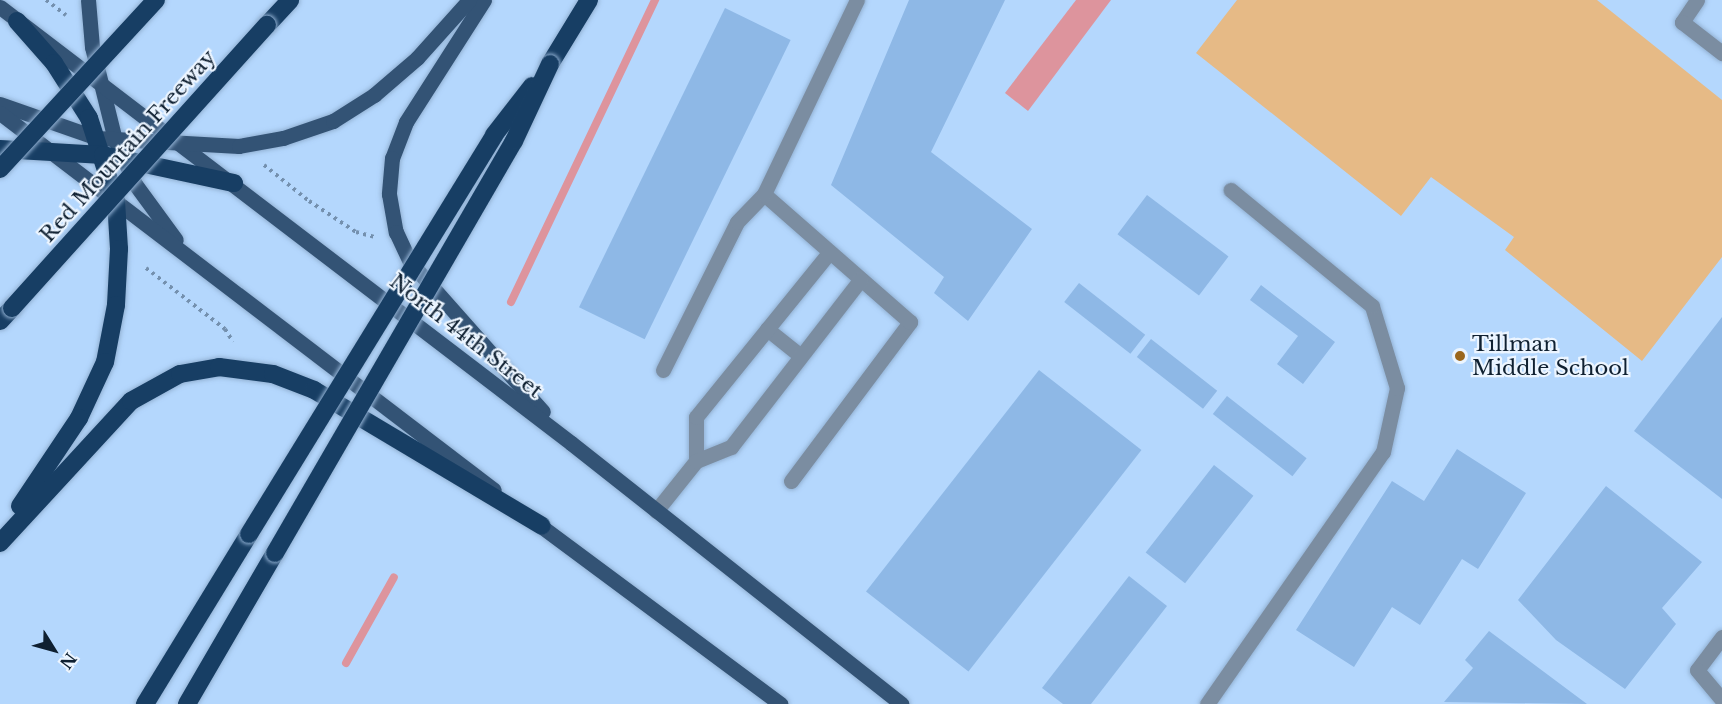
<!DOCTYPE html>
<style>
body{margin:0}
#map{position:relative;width:1722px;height:704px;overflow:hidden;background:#b4d7fd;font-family:"Libre Baskerville",serif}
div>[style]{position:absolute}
.green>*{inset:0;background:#e6ba86}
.water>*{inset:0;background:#dd949d}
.stream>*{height:8px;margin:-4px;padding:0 4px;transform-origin:4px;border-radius:4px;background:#dd949d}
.building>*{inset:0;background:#8eb8e6;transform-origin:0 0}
.path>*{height:4px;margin-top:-2px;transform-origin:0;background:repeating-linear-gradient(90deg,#7490ae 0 3px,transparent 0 7.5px)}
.roads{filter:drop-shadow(0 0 2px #93b2d4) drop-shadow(0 0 2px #93b2d4)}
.minor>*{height:15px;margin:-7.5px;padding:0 7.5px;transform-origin:7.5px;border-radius:7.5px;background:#7b8da1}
.major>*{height:15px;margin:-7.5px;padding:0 7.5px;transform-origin:7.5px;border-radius:7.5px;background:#335375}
.highway>*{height:18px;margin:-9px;padding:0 9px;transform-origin:9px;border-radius:9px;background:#173e64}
.bridges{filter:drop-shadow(0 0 2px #93b2d4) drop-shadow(0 0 2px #93b2d4)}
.highway-bridge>*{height:18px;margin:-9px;padding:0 9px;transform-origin:9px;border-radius:9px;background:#173e64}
.dots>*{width:16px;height:16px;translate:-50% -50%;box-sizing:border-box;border:3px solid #ecf5ff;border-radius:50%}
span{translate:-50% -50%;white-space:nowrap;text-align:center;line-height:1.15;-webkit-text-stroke:4.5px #ecf5ff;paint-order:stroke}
.street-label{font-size:21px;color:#0f2031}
.poi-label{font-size:21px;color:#0f2031}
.left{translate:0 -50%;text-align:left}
.north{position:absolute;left:24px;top:620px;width:60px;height:60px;-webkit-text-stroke:4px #ecf5ff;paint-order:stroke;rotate:127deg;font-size:16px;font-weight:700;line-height:24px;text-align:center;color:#0f2031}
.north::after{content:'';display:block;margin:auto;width:21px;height:27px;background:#0f2031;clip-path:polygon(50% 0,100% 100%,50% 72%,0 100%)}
</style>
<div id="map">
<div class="green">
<div style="clip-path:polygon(1237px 0,1597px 0,1722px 100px,1722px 257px,1642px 361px,1505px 250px,1514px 237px,1431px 177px,1401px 216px,1196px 53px)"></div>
</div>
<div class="water">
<div style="clip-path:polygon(1076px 0,1111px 0,1028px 111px,1005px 93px)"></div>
</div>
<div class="stream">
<div style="left:511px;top:302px;width:335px;rotate:-64.5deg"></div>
<div style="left:346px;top:663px;width:98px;rotate:-60.8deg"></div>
</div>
<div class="building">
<div style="clip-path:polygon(909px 0,1005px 0,931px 152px,1032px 229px,968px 321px,934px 293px,944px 277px,831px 185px)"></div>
<div style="left:725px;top:8px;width:73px;height:333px;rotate:26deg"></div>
<div style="left:1147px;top:195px;width:102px;height:49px;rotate:37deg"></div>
<div style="left:1079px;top:283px;width:84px;height:24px;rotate:38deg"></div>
<div style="clip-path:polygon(1261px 285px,1335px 342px,1303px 384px,1277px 364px,1298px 336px,1250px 300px)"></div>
<div style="clip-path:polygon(1722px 317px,1722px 499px,1634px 431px)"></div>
<div style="left:1151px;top:339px;width:84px;height:23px;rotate:38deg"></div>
<div style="left:1039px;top:370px;width:130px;height:281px;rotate:38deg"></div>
<div style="left:1227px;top:396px;width:101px;height:23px;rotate:38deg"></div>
<div style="clip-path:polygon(1457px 449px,1526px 493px,1478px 569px,1462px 559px,1420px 625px,1392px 607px,1354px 667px,1296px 630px,1392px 481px,1424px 501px)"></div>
<div style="left:1214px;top:465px;width:50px;height:111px;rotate:38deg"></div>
<div style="clip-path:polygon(1606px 486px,1702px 562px,1662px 608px,1676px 624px,1625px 689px,1556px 640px,1518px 600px)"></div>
<div style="clip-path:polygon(1129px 576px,1167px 606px,1091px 704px,1063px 704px,1042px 688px)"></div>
<div style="clip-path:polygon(1489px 631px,1587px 704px,1444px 702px,1473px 668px,1465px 660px)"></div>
</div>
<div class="path">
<div style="left:46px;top:0;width:25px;rotate:37deg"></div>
<div style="left:264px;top:165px;width:58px;rotate:38.7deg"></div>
<div style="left:309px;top:201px;width:56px;rotate:33.4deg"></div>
<div style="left:356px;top:232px;width:20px;rotate:15deg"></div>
<div style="left:146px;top:268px;width:100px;rotate:37.7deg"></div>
<div style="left:225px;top:329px;width:15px;rotate:58deg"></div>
</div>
<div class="roads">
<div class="minor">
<div style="left:1697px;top:0;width:27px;rotate:124deg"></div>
<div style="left:1682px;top:22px;width:51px;rotate:37.8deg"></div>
<div style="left:767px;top:329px;width:43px;rotate:38.5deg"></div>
<div style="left:663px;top:370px;width:165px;rotate:-63.4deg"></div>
<div style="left:737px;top:222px;width:39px;rotate:-46deg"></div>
<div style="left:696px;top:461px;width:44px;rotate:-90deg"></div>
<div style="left:696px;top:417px;width:211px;rotate:-51deg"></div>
<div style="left:791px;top:481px;width:199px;rotate:-53.2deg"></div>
<div style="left:910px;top:322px;width:194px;rotate:-138.8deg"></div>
<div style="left:764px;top:194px;width:215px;rotate:-64.4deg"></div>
<div style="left:656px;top:511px;width:64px;rotate:-51.3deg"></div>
<div style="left:696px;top:461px;width:38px;rotate:-22deg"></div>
<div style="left:731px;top:447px;width:212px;rotate:-52.3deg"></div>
<div style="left:1722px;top:637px;width:41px;rotate:127.1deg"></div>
<div style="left:1697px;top:670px;width:39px;rotate:50deg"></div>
<div style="left:1207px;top:704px;width:307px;rotate:-55.1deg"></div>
<div style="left:1383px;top:452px;width:66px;rotate:-77.7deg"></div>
<div style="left:1397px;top:388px;width:86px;rotate:-107deg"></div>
<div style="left:1372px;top:306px;width:183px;rotate:-140.6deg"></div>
</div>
<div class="major">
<div style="left:88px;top:0;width:47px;rotate:85.1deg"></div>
<div style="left:92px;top:47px;width:96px;rotate:76.1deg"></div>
<div style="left:115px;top:140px;width:48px;rotate:65.6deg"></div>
<div style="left:135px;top:184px;width:69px;rotate:53.8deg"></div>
<div style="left:484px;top:0;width:145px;rotate:122.6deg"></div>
<div style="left:406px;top:122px;width:39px;rotate:111deg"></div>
<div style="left:392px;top:158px;width:36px;rotate:95deg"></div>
<div style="left:389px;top:194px;width:39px;rotate:80deg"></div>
<div style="left:396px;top:232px;width:33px;rotate:65deg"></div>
<div style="left:410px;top:262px;width:200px;rotate:48.4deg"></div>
<div style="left:0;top:7px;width:718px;rotate:37.36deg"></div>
<div style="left:571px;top:443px;width:421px;rotate:38.3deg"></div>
<div style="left:0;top:104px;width:103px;rotate:19.3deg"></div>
<div style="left:97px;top:138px;width:142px;rotate:3.2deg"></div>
<div style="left:239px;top:146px;width:45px;rotate:-10.3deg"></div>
<div style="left:283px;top:138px;width:53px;rotate:-18.8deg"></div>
<div style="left:333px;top:121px;width:49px;rotate:-32.4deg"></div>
<div style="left:374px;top:95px;width:57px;rotate:-40.7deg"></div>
<div style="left:417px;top:58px;width:78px;rotate:-48.1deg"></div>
<div style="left:0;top:113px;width:621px;rotate:37.35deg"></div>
<div style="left:534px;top:521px;width:307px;rotate:36.6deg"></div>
</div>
<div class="highway">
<div style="left:17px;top:21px;width:56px;rotate:48.6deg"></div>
<div style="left:54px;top:63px;width:65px;rotate:57.5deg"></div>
<div style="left:89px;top:118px;width:87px;rotate:72deg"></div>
<div style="left:116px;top:201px;width:48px;rotate:86.4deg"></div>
<div style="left:119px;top:249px;width:56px;rotate:93.1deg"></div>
<div style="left:116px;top:305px;width:58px;rotate:100.9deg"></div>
<div style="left:105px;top:362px;width:62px;rotate:114.9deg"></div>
<div style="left:79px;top:418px;width:106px;rotate:123.8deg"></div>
<div style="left:267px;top:25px;width:34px;rotate:-47deg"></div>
<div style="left:550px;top:64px;width:75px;rotate:-58.6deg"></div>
<div style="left:0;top:149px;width:103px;rotate:3.3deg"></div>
<div style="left:103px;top:155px;width:134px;rotate:12.1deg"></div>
<div style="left:0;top:321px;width:18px;rotate:-47deg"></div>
<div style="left:0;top:543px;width:193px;rotate:-47.3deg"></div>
<div style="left:131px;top:401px;width:56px;rotate:-28.9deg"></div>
<div style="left:180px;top:374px;width:40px;rotate:-10deg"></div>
<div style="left:219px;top:367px;width:54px;rotate:7.4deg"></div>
<div style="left:273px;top:374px;width:44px;rotate:21.3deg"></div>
<div style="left:314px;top:390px;width:265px;rotate:30.8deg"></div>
<div style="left:145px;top:704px;width:199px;rotate:-58.5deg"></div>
<div style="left:187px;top:704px;width:175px;rotate:-59.8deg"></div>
</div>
</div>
<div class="bridges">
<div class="highway-bridge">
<div style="left:0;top:169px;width:230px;rotate:-47.3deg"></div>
<div style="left:12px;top:308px;width:381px;rotate:-48deg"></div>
<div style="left:249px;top:534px;width:468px;rotate:-58.4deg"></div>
<div style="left:494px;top:135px;width:62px;rotate:-52.2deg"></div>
<div style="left:275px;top:553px;width:476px;rotate:-59.9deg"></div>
<div style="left:514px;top:141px;width:85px;rotate:-64.9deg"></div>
</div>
</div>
<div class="dots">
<div style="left:1460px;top:356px;background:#9b671d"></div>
</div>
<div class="street-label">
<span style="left:128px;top:146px;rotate:-48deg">Red Mountain Freeway</span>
<span style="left:466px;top:336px;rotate:38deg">North 44th Street</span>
</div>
<div class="poi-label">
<span class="left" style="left:1472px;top:356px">Tillman<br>Middle School</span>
</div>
<div class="north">N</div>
</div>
